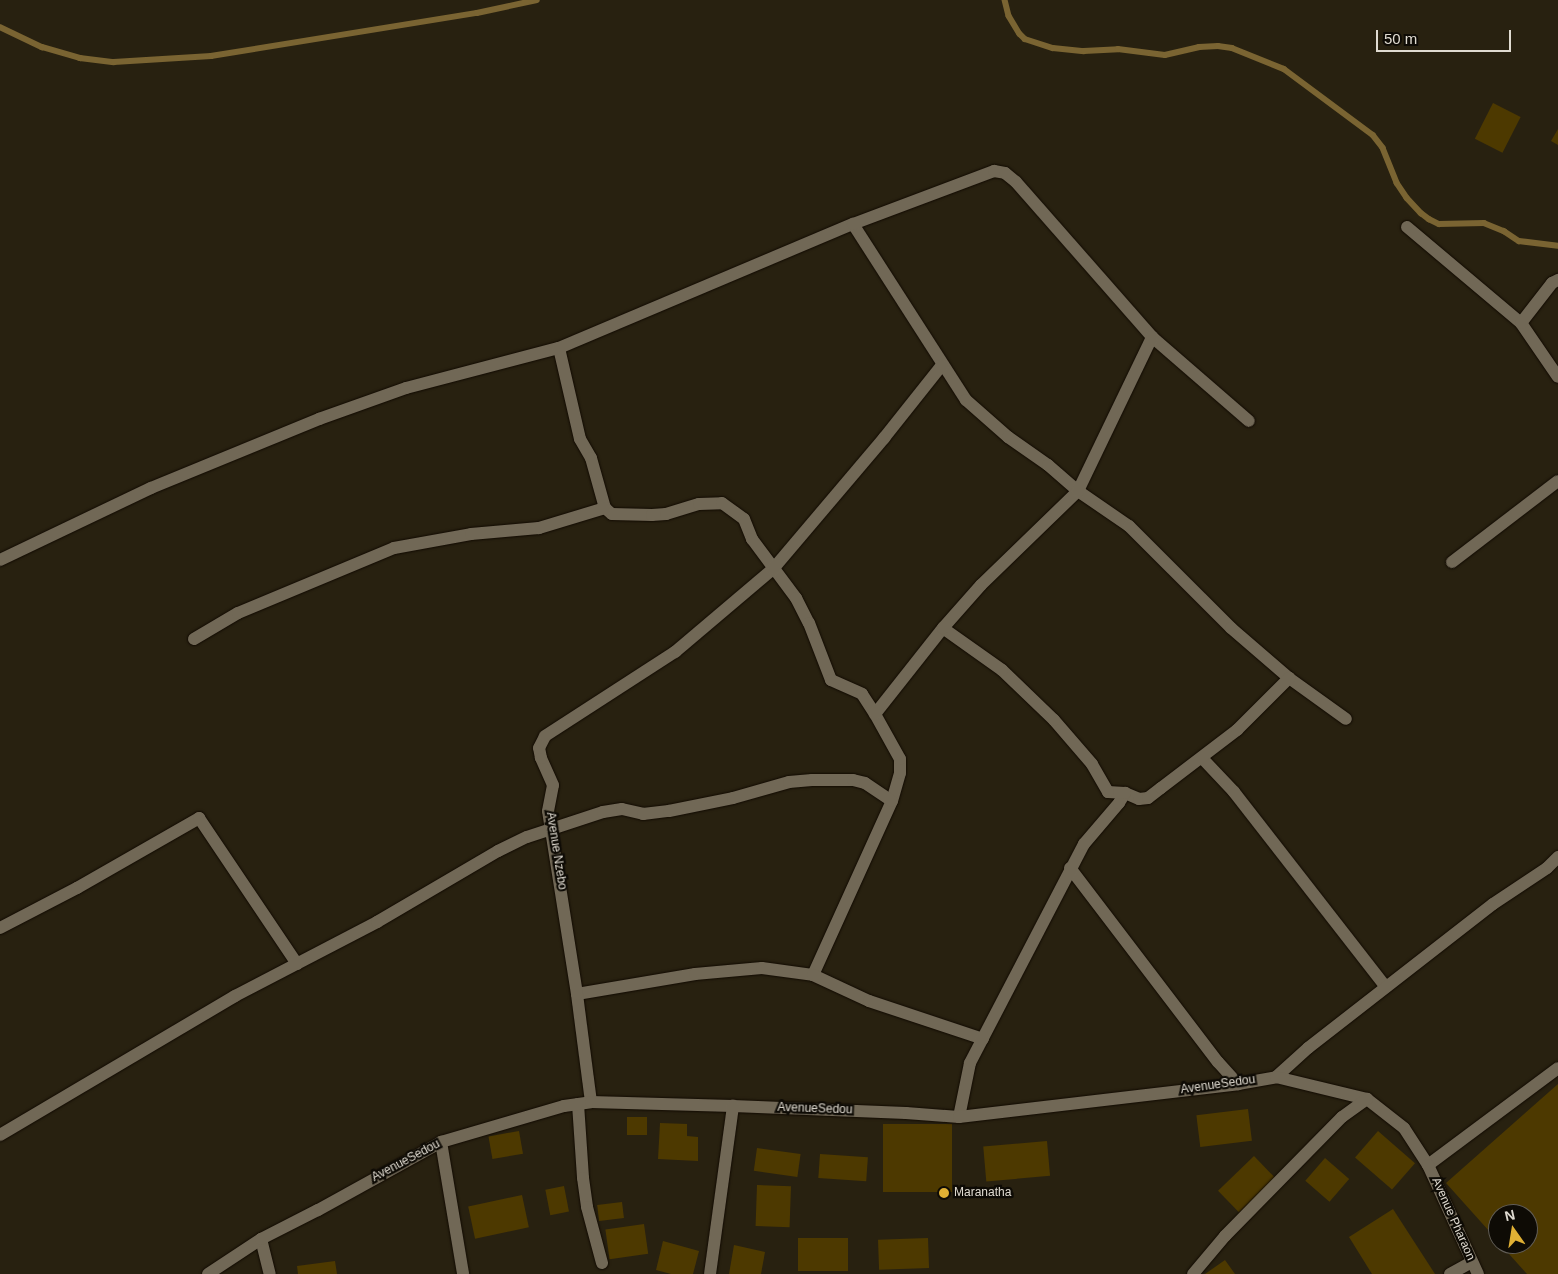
<!DOCTYPE html>
<style>
body{margin:0}
#map{position:relative;width:1558px;height:1274px;overflow:hidden;background:#282110;font-family:Helvetica,sans-serif}
div>[style]{position:absolute}
.stream>*{height:5.5px;margin:-2.75px;padding:0 2.75px;transform-origin:2.75px;border-radius:2.75px;background:#7a6432}
.building>*{inset:0;background:#4d3900;transform-origin:0 0}
.roads{filter:drop-shadow(0 0 1px #110a00) drop-shadow(0 0 1px #110a00)}
.minor>*{height:12px;margin:-6px;padding:0 6px;transform-origin:6px;border-radius:6px;background:#716856}
.dots>*{width:14px;height:14px;translate:-50% -50%;box-sizing:border-box;border:2px solid #0e0b05;border-radius:50%}
span{translate:-50% -50%;white-space:nowrap;text-align:center;line-height:1.15;-webkit-text-stroke:4.5px #0e0b05;paint-order:stroke}
.street-label{font-size:12px;color:#e0dbd1}
.poi-label{font-size:12px;color:#e0dbd1}
.left{translate:0 -50%;text-align:left}
.north{position:absolute;left:1488px;top:1204px;width:50px;height:50px;box-sizing:border-box;background:#0e0b05;border:1px solid #625e57;border-radius:50%;rotate:347deg;font-size:14px;font-weight:700;line-height:20px;text-align:center;color:#e0dbd1}
.north::after{content:'';display:block;margin:auto;width:18px;height:22px;background:#e0b034;clip-path:polygon(50% 0,100% 100%,50% 72%,0 100%)}
.scale{position:absolute;left:1376px;top:30px;width:135px;height:22px;box-sizing:border-box;border:2px solid #e0dbd1;border-top:0;padding-left:6px;font-size:15px;line-height:18px;white-space:nowrap;color:#e0dbd1;-webkit-text-stroke:4px #0e0b05;paint-order:stroke}
</style>
<div id="map">
<div class="stream">
<div style="left:1005px;top:0;width:16px;rotate:76deg"></div>
<div style="left:1009px;top:16px;width:21px;rotate:59deg"></div>
<div style="left:1020px;top:34px;width:7px;rotate:45deg"></div>
<div style="left:1025px;top:39px;width:29px;rotate:18deg"></div>
<div style="left:1053px;top:48px;width:31px;rotate:6deg"></div>
<div style="left:1084px;top:51px;width:34px;rotate:-3deg"></div>
<div style="left:1118px;top:49px;width:47px;rotate:7.3deg"></div>
<div style="left:1165px;top:55px;width:35px;rotate:-13deg"></div>
<div style="left:1199px;top:47px;width:19px;rotate:-3deg"></div>
<div style="left:1218px;top:46px;width:14px;rotate:8deg"></div>
<div style="left:1232px;top:48px;width:56px;rotate:22deg"></div>
<div style="left:1284px;top:69px;width:111px;rotate:36.6deg"></div>
<div style="left:1373px;top:135px;width:16px;rotate:52deg"></div>
<div style="left:1383px;top:148px;width:38px;rotate:68deg"></div>
<div style="left:1397px;top:183px;width:18px;rotate:56deg"></div>
<div style="left:1407px;top:198px;width:21px;rotate:47deg"></div>
<div style="left:1421px;top:213px;width:10px;rotate:37deg"></div>
<div style="left:1429px;top:219px;width:11px;rotate:27deg"></div>
<div style="left:1439px;top:224px;width:45px;rotate:-1.3deg"></div>
<div style="left:1484px;top:223px;width:22px;rotate:22deg"></div>
<div style="left:1504px;top:231px;width:18px;rotate:34deg"></div>
<div style="left:1519px;top:241px;width:39px;rotate:7deg"></div>
<div style="left:0;top:27px;width:47px;rotate:25.5deg"></div>
<div style="left:42px;top:47px;width:40px;rotate:16deg"></div>
<div style="left:80px;top:58px;width:34px;rotate:7deg"></div>
<div style="left:114px;top:62px;width:97px;rotate:-3.5deg"></div>
<div style="left:211px;top:56px;width:269px;rotate:-9.2deg"></div>
<div style="left:477px;top:13px;width:61px;rotate:-12.2deg"></div>
</div>
<div class="building">
<div style="left:1493px;top:103px;width:31px;height:40px;rotate:27deg"></div>
<div style="clip-path:polygon(1558px 129px,1558px 145px,1551px 141px)"></div>
<div style="clip-path:polygon(1558px 1084px,1558px 1274px,1527px 1274px,1500px 1244px,1528px 1244px,1528px 1214px,1498px 1214px,1498px 1241px,1446px 1183px)"></div>
<div style="left:1248px;top:1109px;width:32px;height:52px;rotate:83deg"></div>
<div style="left:627px;top:1117px;width:20px;height:18px"></div>
<div style="clip-path:polygon(660px 1123px,687px 1124px,687px 1136px,698px 1137px,698px 1161px,658px 1159px)"></div>
<div style="left:883px;top:1124px;width:69px;height:68px"></div>
<div style="left:519px;top:1131px;width:23px;height:31px;rotate:80deg"></div>
<div style="left:1378px;top:1131px;width:49px;height:35px;rotate:41deg"></div>
<div style="left:1047px;top:1141px;width:35px;height:64px;rotate:85deg"></div>
<div style="left:757px;top:1148px;width:44px;height:23px;rotate:8deg"></div>
<div style="left:820px;top:1154px;width:48px;height:24px;rotate:4deg"></div>
<div style="left:1254px;top:1156px;width:30px;height:50px;rotate:46deg"></div>
<div style="left:1325px;top:1158px;width:32px;height:30px;rotate:41deg"></div>
<div style="left:757px;top:1185px;width:34px;height:41px;rotate:2deg"></div>
<div style="left:564px;top:1186px;width:26px;height:19px;rotate:79deg"></div>
<div style="left:522px;top:1195px;width:33px;height:55px;rotate:78deg"></div>
<div style="left:622px;top:1202px;width:16px;height:25px;rotate:83deg"></div>
<div style="clip-path:polygon(1393px 1209px,1435px 1274px,1372px 1274px,1349px 1237px)"></div>
<div style="left:644px;top:1224px;width:30px;height:39px;rotate:82deg"></div>
<div style="left:798px;top:1238px;width:50px;height:33px"></div>
<div style="left:928px;top:1238px;width:30px;height:50px;rotate:88deg"></div>
<div style="clip-path:polygon(663px 1241px,699px 1251px,693px 1274px,671px 1274px,656px 1270px)"></div>
<div style="clip-path:polygon(734px 1245px,765px 1252px,761px 1274px,729px 1274px)"></div>
<div style="clip-path:polygon(1225px 1260px,1235px 1274px,1205px 1274px)"></div>
<div style="clip-path:polygon(335px 1261px,337px 1274px,298px 1274px,297px 1266px)"></div>
</div>
<div class="roads">
<div class="minor">
<div style="left:853px;top:224px;width:209px;rotate:57.3deg"></div>
<div style="left:966px;top:400px;width:56px;rotate:41.4deg"></div>
<div style="left:1008px;top:437px;width:49px;rotate:35deg"></div>
<div style="left:1048px;top:465px;width:40px;rotate:41deg"></div>
<div style="left:1078px;top:491px;width:62px;rotate:34.5deg"></div>
<div style="left:1129px;top:526px;width:144px;rotate:45deg"></div>
<div style="left:1231px;top:628px;width:77px;rotate:40.8deg"></div>
<div style="left:1289px;top:678px;width:70px;rotate:35.7deg"></div>
<div style="left:1407px;top:227px;width:149px;rotate:40.1deg"></div>
<div style="left:1521px;top:323px;width:65px;rotate:55.6deg"></div>
<div style="left:1521px;top:323px;width:51px;rotate:-52.2deg"></div>
<div style="left:1552px;top:283px;width:7px;rotate:-27deg"></div>
<div style="left:559px;top:348px;width:93px;rotate:77deg"></div>
<div style="left:580px;top:439px;width:22px;rotate:60deg"></div>
<div style="left:591px;top:458px;width:52px;rotate:74.4deg"></div>
<div style="left:605px;top:508px;width:9px;rotate:41deg"></div>
<div style="left:612px;top:514px;width:40px;rotate:1.4deg"></div>
<div style="left:652px;top:515px;width:14px;rotate:-4deg"></div>
<div style="left:666px;top:514px;width:34px;rotate:-17deg"></div>
<div style="left:699px;top:504px;width:23px;rotate:-2deg"></div>
<div style="left:722px;top:503px;width:27px;rotate:36deg"></div>
<div style="left:744px;top:519px;width:22px;rotate:68deg"></div>
<div style="left:752px;top:539px;width:74px;rotate:53.3deg"></div>
<div style="left:796px;top:598px;width:28px;rotate:63deg"></div>
<div style="left:809px;top:623px;width:61px;rotate:68.9deg"></div>
<div style="left:831px;top:680px;width:34px;rotate:24deg"></div>
<div style="left:862px;top:694px;width:24px;rotate:57deg"></div>
<div style="left:0;top:560px;width:167px;rotate:-25.5deg"></div>
<div style="left:151px;top:488px;width:182px;rotate:-22.3deg"></div>
<div style="left:319px;top:419px;width:92px;rotate:-19.6deg"></div>
<div style="left:406px;top:388px;width:158px;rotate:-14.7deg"></div>
<div style="left:559px;top:348px;width:319px;rotate:-22.9deg"></div>
<div style="left:853px;top:224px;width:151px;rotate:-20.6deg"></div>
<div style="left:994px;top:171px;width:11px;rotate:10deg"></div>
<div style="left:1005px;top:173px;width:14px;rotate:39deg"></div>
<div style="left:1016px;top:182px;width:206px;rotate:48.7deg"></div>
<div style="left:1152px;top:337px;width:128px;rotate:40.9deg"></div>
<div style="left:1452px;top:562px;width:133px;rotate:-37.4deg"></div>
<div style="left:194px;top:639px;width:51px;rotate:-30.6deg"></div>
<div style="left:238px;top:613px;width:169px;rotate:-22.6deg"></div>
<div style="left:394px;top:548px;width:78px;rotate:-10.3deg"></div>
<div style="left:471px;top:534px;width:68px;rotate:-5deg"></div>
<div style="left:539px;top:528px;width:69px;rotate:-16.9deg"></div>
<div style="left:1202px;top:758px;width:47px;rotate:46.7deg"></div>
<div style="left:1234px;top:792px;width:247px;rotate:52.1deg"></div>
<div style="left:1125px;top:793px;width:15px;rotate:23deg"></div>
<div style="left:1139px;top:799px;width:9px;rotate:-6deg"></div>
<div style="left:1148px;top:798px;width:16px;rotate:-38deg"></div>
<div style="left:1161px;top:788px;width:96px;rotate:-37.3deg"></div>
<div style="left:1237px;top:730px;width:74px;rotate:-45deg"></div>
<div style="left:1070px;top:868px;width:244px;rotate:52.7deg"></div>
<div style="left:1218px;top:1062px;width:30px;rotate:48deg"></div>
<div style="left:0;top:928px;width:87px;rotate:-27.5deg"></div>
<div style="left:77px;top:888px;width:141px;rotate:-29.8deg"></div>
<div style="left:199px;top:818px;width:176px;rotate:56.1deg"></div>
<div style="left:813px;top:975px;width:191px;rotate:-65.6deg"></div>
<div style="left:892px;top:801px;width:29px;rotate:-74deg"></div>
<div style="left:900px;top:773px;width:14px;rotate:-90deg"></div>
<div style="left:900px;top:759px;width:51px;rotate:-119.1deg"></div>
<div style="left:875px;top:714px;width:110px;rotate:-51.7deg"></div>
<div style="left:577px;top:994px;width:120px;rotate:-9.6deg"></div>
<div style="left:695px;top:974px;width:67px;rotate:-5.1deg"></div>
<div style="left:762px;top:968px;width:51px;rotate:7.8deg"></div>
<div style="left:813px;top:975px;width:62px;rotate:24.9deg"></div>
<div style="left:869px;top:1001px;width:120px;rotate:18.4deg"></div>
<div style="left:1276px;top:1077px;width:43px;rotate:-42.2deg"></div>
<div style="left:1308px;top:1048px;width:234px;rotate:-37.9deg"></div>
<div style="left:1493px;top:904px;width:65px;rotate:-33.7deg"></div>
<div style="left:1547px;top:868px;width:16px;rotate:-45deg"></div>
<div style="left:591px;top:1102px;width:109px;rotate:-97.4deg"></div>
<div style="left:577px;top:994px;width:185px;rotate:-99deg"></div>
<div style="left:548px;top:811px;width:26px;rotate:-79deg"></div>
<div style="left:553px;top:785px;width:30px;rotate:-114deg"></div>
<div style="left:541px;top:758px;width:10px;rotate:-101deg"></div>
<div style="left:539px;top:748px;width:13px;rotate:-63deg"></div>
<div style="left:545px;top:736px;width:155px;rotate:-32.9deg"></div>
<div style="left:675px;top:652px;width:128px;rotate:-40.3deg"></div>
<div style="left:773px;top:569px;width:172px;rotate:-49.7deg"></div>
<div style="left:884px;top:438px;width:93px;rotate:-51.5deg"></div>
<div style="left:578px;top:1104px;width:74px;rotate:86.1deg"></div>
<div style="left:583px;top:1178px;width:29px;rotate:82deg"></div>
<div style="left:587px;top:1207px;width:58px;rotate:75deg"></div>
<div style="left:959px;top:1117px;width:55px;rotate:-78.5deg"></div>
<div style="left:970px;top:1063px;width:247px;rotate:-62.5deg"></div>
<div style="left:1084px;top:844px;width:54px;rotate:-49.5deg"></div>
<div style="left:1119px;top:803px;width:12px;rotate:-59deg"></div>
<div style="left:1125px;top:793px;width:17px;rotate:-177deg"></div>
<div style="left:1108px;top:792px;width:32px;rotate:-120deg"></div>
<div style="left:1092px;top:764px;width:58px;rotate:-130.8deg"></div>
<div style="left:1054px;top:720px;width:72px;rotate:-136.1deg"></div>
<div style="left:1002px;top:670px;width:72px;rotate:-144.6deg"></div>
<div style="left:943px;top:628px;width:57px;rotate:-48.5deg"></div>
<div style="left:981px;top:585px;width:135px;rotate:-44.1deg"></div>
<div style="left:1078px;top:491px;width:171px;rotate:-64.3deg"></div>
<div style="left:0;top:1135px;width:273px;rotate:-30.6deg"></div>
<div style="left:235px;top:996px;width:160px;rotate:-27.5deg"></div>
<div style="left:377px;top:922px;width:140px;rotate:-30.4deg"></div>
<div style="left:498px;top:851px;width:32px;rotate:-26deg"></div>
<div style="left:527px;top:837px;width:80px;rotate:-18.2deg"></div>
<div style="left:603px;top:812px;width:19px;rotate:-9deg"></div>
<div style="left:622px;top:809px;width:22px;rotate:13deg"></div>
<div style="left:643px;top:814px;width:26px;rotate:-7deg"></div>
<div style="left:669px;top:811px;width:65px;rotate:-11.5deg"></div>
<div style="left:733px;top:798px;width:58px;rotate:-15.9deg"></div>
<div style="left:789px;top:782px;width:23px;rotate:-5deg"></div>
<div style="left:812px;top:780px;width:41px"></div>
<div style="left:853px;top:780px;width:12px;rotate:14deg"></div>
<div style="left:865px;top:783px;width:32px;rotate:34deg"></div>
<div style="left:441px;top:1142px;width:134px;rotate:80.5deg"></div>
<div style="left:1428px;top:1165px;width:162px;rotate:-36.7deg"></div>
<div style="left:261px;top:1239px;width:36px;rotate:76deg"></div>
<div style="left:208px;top:1274px;width:64px;rotate:-33.4deg"></div>
<div style="left:261px;top:1239px;width:64px;rotate:-27deg"></div>
<div style="left:318px;top:1210px;width:141px;rotate:-28.9deg"></div>
<div style="left:441px;top:1142px;width:128px;rotate:-16.3deg"></div>
<div style="left:564px;top:1106px;width:27px;rotate:-8deg"></div>
<div style="left:591px;top:1102px;width:142px;rotate:1.6deg"></div>
<div style="left:733px;top:1106px;width:173px;rotate:2.3deg"></div>
<div style="left:906px;top:1113px;width:53px;rotate:4.3deg"></div>
<div style="left:959px;top:1117px;width:281px;rotate:-6.7deg"></div>
<div style="left:1238px;top:1084px;width:39px;rotate:-10deg"></div>
<div style="left:1276px;top:1077px;width:94px;rotate:13.6deg"></div>
<div style="left:1367px;top:1099px;width:47px;rotate:38.1deg"></div>
<div style="left:1404px;top:1128px;width:44px;rotate:57deg"></div>
<div style="left:1428px;top:1165px;width:120px;rotate:65.4deg"></div>
<div style="left:710px;top:1274px;width:170px;rotate:-82.2deg"></div>
<div style="left:1193px;top:1274px;width:50px;rotate:-49.9deg"></div>
<div style="left:1225px;top:1236px;width:167px;rotate:-45.5deg"></div>
<div style="left:1342px;top:1117px;width:31px;rotate:-36deg"></div>
<div style="left:1450px;top:1274px;width:25px;rotate:-29deg"></div>
</div>
</div>
<div class="dots">
<div style="left:944px;top:1193px;background:#e0b034"></div>
</div>
<div class="street-label">
<span style="left:556px;top:851px;rotate:81deg">Avenue Nzebo</span>
<span style="left:1218px;top:1085px;rotate:-8deg">AvenueSedou</span>
<span style="left:815px;top:1109px;rotate:2deg">AvenueSedou</span>
<span style="left:406px;top:1161px;rotate:-28deg">AvenueSedou</span>
<span style="left:1453px;top:1219px;rotate:66deg">Avenue Pharaon</span>
</div>
<div class="poi-label">
<span class="left" style="left:954px;top:1193px">Maranatha</span>
</div>
<div class="north">N</div>
<div class="scale">50 m</div>
</div>
